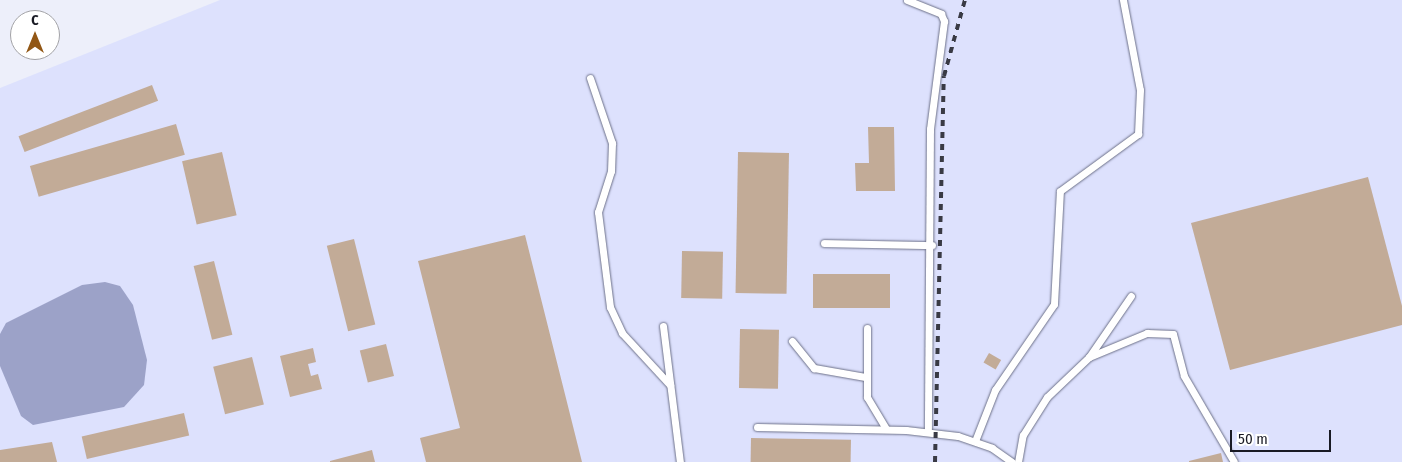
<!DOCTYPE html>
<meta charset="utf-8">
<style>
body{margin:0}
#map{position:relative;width:1402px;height:462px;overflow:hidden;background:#edeffa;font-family:"Fira Sans Condensed",sans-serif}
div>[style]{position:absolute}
.built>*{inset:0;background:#dde1fd}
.water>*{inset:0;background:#9ca2c8}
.building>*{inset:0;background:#c2ab97;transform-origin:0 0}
.roads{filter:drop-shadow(0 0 1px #6d7189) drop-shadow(0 0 1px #6d7189)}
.service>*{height:7px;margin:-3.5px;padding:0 3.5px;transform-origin:3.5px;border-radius:3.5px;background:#fff}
.rail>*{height:4px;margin-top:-2px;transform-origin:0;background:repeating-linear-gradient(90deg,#393a44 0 6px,transparent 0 12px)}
span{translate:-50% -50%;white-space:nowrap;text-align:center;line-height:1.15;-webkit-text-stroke:4px #fff;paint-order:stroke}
.north{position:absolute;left:10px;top:10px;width:50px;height:50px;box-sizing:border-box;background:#fff;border:1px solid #a3a3a7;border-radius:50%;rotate:0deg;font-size:14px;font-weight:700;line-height:20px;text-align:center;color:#191a24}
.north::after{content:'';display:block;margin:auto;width:18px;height:22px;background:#925715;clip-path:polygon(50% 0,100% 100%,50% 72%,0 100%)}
.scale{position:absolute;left:1230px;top:430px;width:101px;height:22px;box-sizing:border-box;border:2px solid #191a24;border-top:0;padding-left:6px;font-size:15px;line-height:18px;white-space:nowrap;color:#191a24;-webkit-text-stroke:4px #fff;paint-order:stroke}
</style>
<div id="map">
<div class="built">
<div style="clip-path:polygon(220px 0,1402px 0,1402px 462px,0 462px,0 88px)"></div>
</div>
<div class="water">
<div style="clip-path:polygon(105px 282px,120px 286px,133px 305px,147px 360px,144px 385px,124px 407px,33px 425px,21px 416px,0 366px,0 334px,6px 323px,82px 285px)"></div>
</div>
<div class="building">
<div style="left:152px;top:85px;width:17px;height:143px;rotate:69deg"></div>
<div style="left:176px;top:124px;width:32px;height:152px;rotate:74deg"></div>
<div style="clip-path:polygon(868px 127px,894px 127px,895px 191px,856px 191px,855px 163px,869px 163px)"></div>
<div style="left:222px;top:152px;width:65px;height:41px;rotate:77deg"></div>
<div style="left:738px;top:152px;width:51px;height:141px;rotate:1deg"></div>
<div style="clip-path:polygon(1368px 177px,1402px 306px,1402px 325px,1230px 370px,1191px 223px)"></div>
<div style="clip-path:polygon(525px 235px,582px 462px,426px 462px,420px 438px,460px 428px,418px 261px)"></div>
<div style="left:354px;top:239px;width:88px;height:28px;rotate:76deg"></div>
<div style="left:682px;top:251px;width:41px;height:47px;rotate:1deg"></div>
<div style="left:214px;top:261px;width:76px;height:21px;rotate:76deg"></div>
<div style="left:813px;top:274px;width:77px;height:34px"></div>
<div style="left:740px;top:329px;width:39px;height:59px;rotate:1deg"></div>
<div style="left:386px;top:344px;width:33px;height:27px;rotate:76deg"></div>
<div style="clip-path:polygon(313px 348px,316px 362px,308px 364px,311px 376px,318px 374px,322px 389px,290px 397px,280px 356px)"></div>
<div style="left:989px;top:353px;width:14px;height:11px;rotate:30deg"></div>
<div style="left:252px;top:357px;width:49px;height:40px;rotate:76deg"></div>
<div style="left:184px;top:413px;width:23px;height:105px;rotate:77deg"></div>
<div style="left:751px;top:438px;width:100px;height:24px;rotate:1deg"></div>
<div style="clip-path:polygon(52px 442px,57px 462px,0 462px,0 450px)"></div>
<div style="clip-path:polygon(372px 450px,375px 462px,330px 462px,330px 461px)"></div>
<div style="clip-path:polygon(1221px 453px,1223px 462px,1189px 462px,1189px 461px)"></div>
</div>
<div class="roads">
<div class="service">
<div style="left:907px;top:0;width:37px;rotate:22deg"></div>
<div style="left:941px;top:14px;width:8px;rotate:67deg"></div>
<div style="left:944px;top:21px;width:109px;rotate:97.4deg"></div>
<div style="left:930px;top:129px;width:303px;rotate:90.4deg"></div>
<div style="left:590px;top:78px;width:69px;rotate:71.3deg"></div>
<div style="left:612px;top:143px;width:28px;rotate:92deg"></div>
<div style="left:611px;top:171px;width:43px;rotate:107.6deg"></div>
<div style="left:598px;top:212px;width:96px;rotate:82.8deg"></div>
<div style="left:610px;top:307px;width:29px;rotate:65deg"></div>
<div style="left:622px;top:333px;width:71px;rotate:47.3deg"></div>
<div style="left:824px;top:243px;width:108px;rotate:1.1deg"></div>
<div style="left:663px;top:326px;width:137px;rotate:82.9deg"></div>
<div style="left:867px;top:328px;width:69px;rotate:90deg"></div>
<div style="left:867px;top:397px;width:37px;rotate:59deg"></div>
<div style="left:792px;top:341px;width:35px;rotate:51deg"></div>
<div style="left:814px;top:368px;width:52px;rotate:10deg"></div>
<div style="left:1089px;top:357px;width:63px;rotate:-22.5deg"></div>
<div style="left:1147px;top:333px;width:26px;rotate:2deg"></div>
<div style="left:1173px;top:334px;width:43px;rotate:75.3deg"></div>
<div style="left:1184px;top:376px;width:99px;rotate:59.8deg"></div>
<div style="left:757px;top:427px;width:149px;rotate:1.2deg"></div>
<div style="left:906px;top:430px;width:52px;rotate:6.6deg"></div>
<div style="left:958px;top:436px;width:36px;rotate:19deg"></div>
<div style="left:992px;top:448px;width:24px;rotate:35deg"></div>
<div style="left:975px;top:441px;width:55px;rotate:-68.6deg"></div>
<div style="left:995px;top:390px;width:104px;rotate:-55.5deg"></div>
<div style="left:1054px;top:304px;width:113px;rotate:-87deg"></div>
<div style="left:1060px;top:191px;width:97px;rotate:-36.2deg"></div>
<div style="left:1138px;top:134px;width:44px;rotate:-87.4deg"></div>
<div style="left:1140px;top:90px;width:92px;rotate:-100.7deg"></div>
<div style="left:1018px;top:462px;width:27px;rotate:-80deg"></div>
<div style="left:1023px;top:435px;width:45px;rotate:-57.7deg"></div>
<div style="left:1047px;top:397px;width:58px;rotate:-43.6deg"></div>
<div style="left:1089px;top:357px;width:74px;rotate:-55.5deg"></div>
</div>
</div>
<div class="rail">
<div style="left:935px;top:462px;width:386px;rotate:-88.7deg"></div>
<div style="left:944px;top:76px;width:79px;rotate:-74.6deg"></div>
</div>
<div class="north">С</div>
<div class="scale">50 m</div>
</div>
